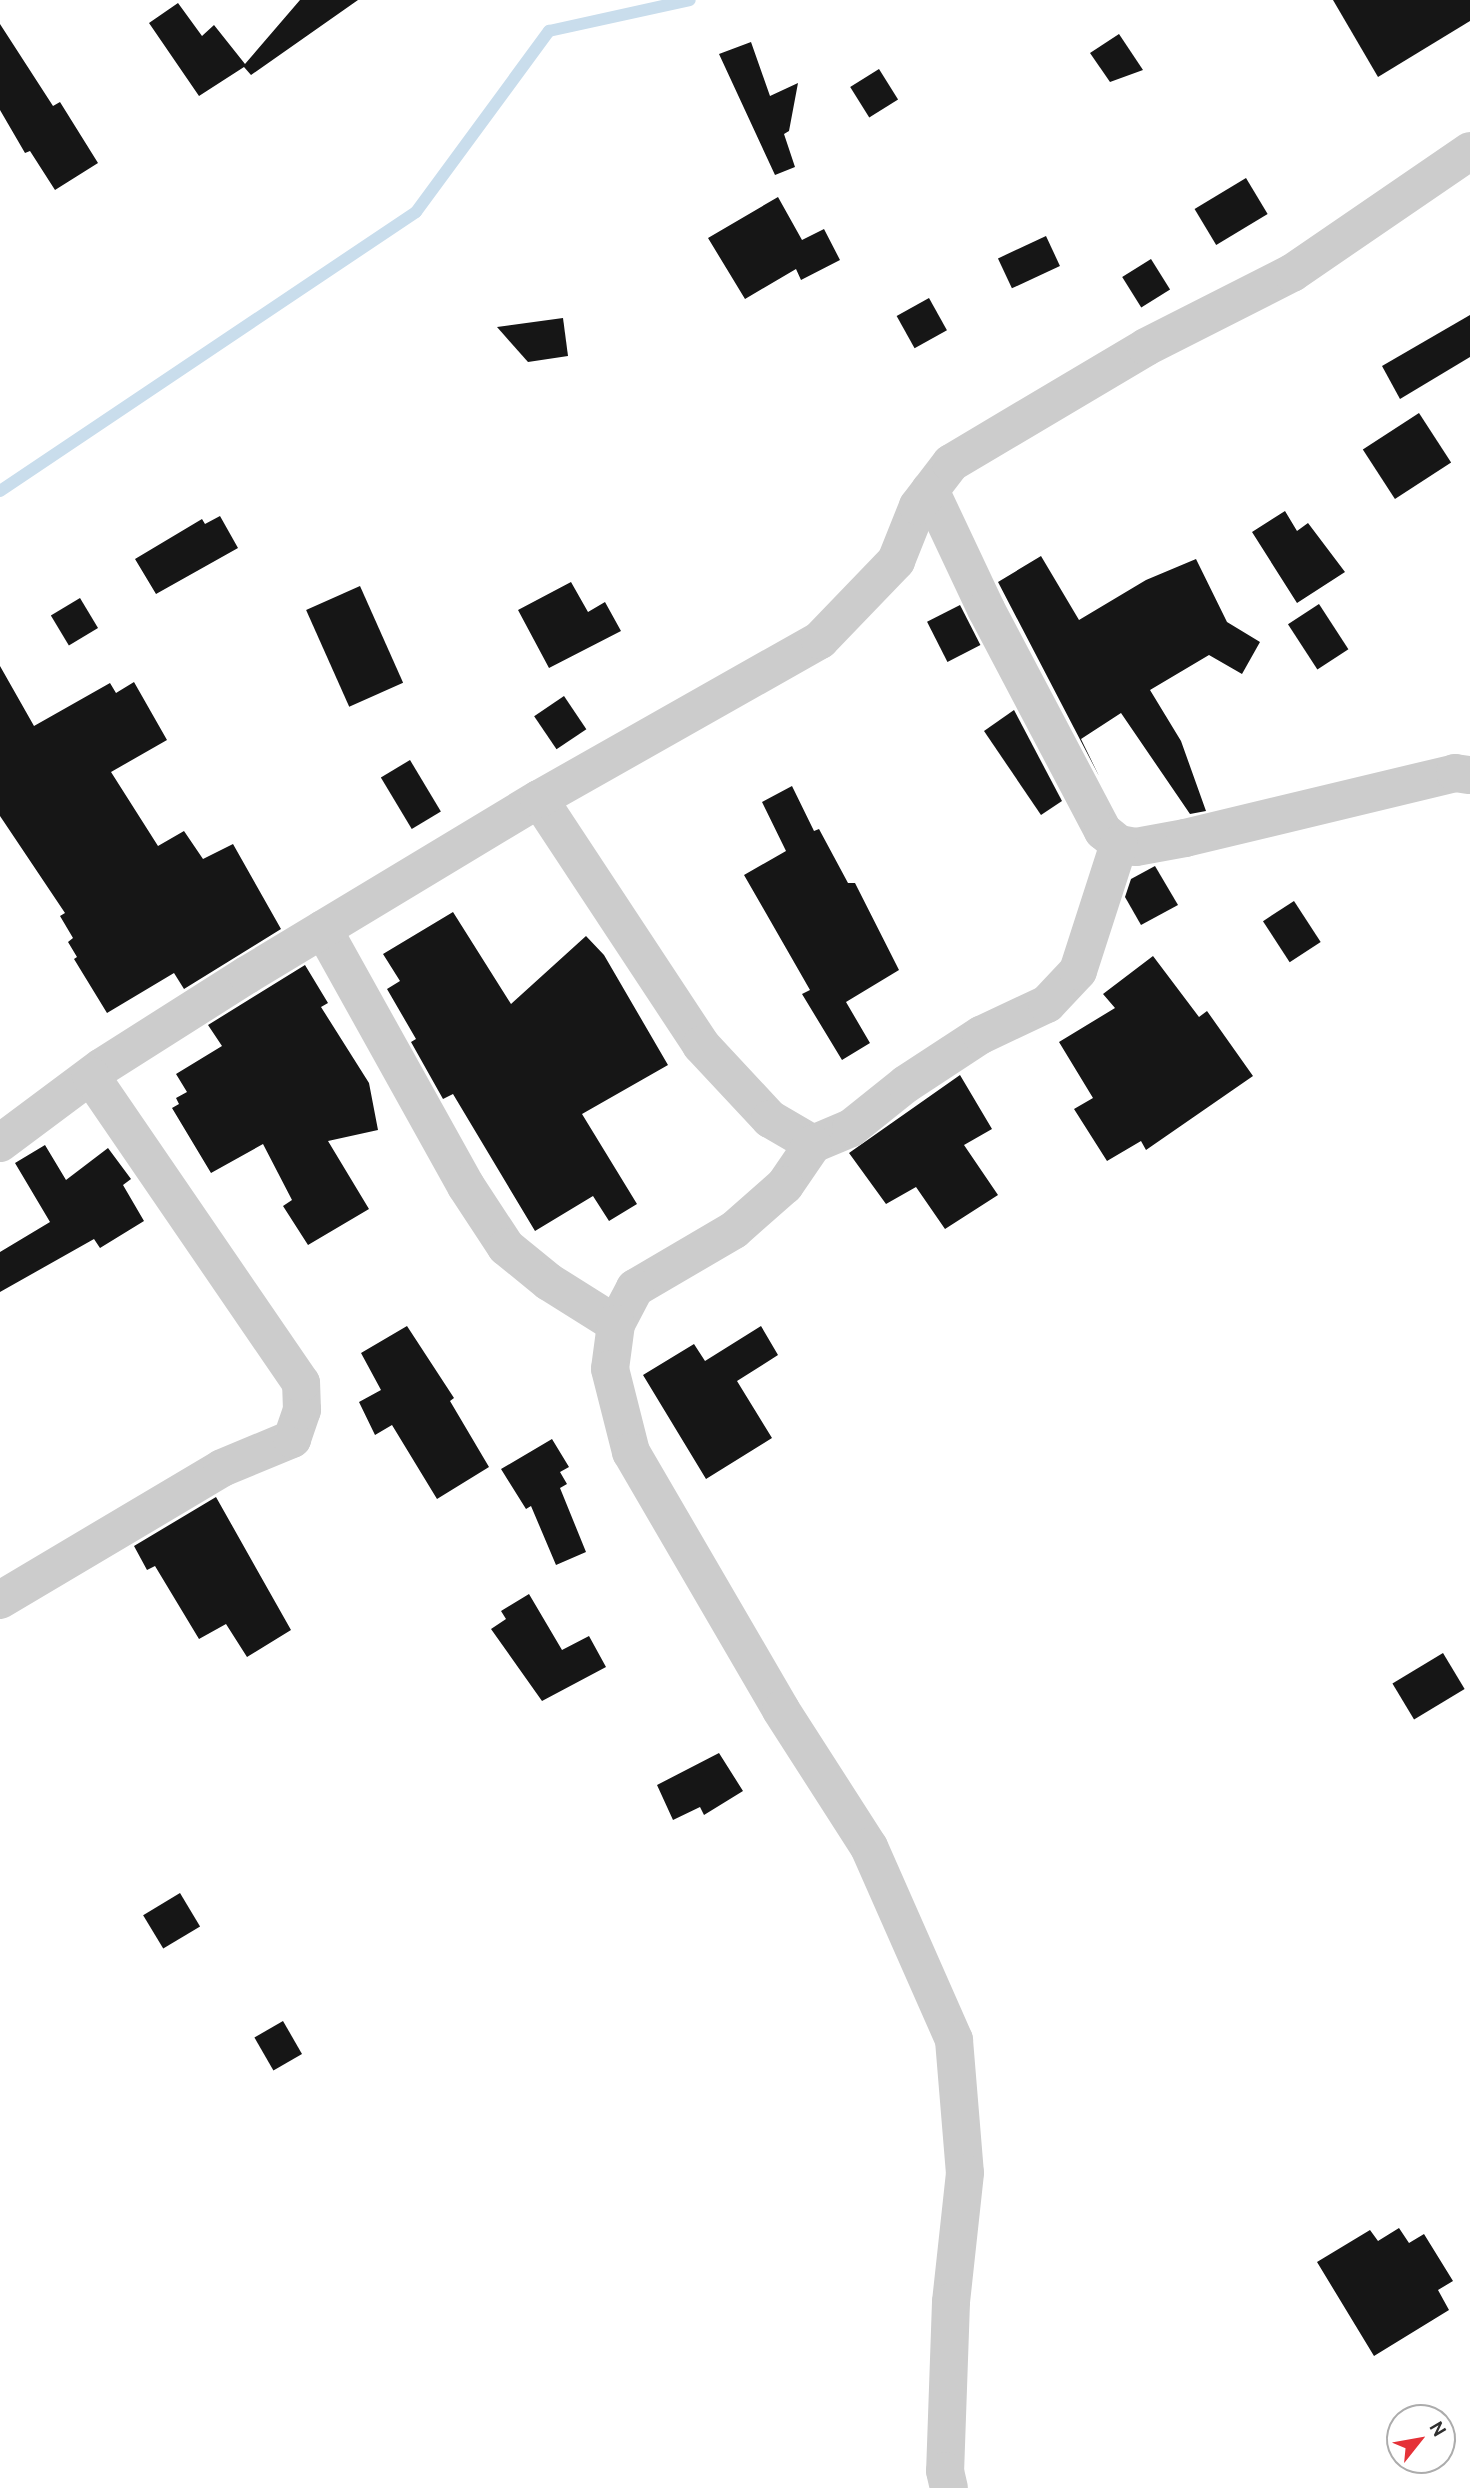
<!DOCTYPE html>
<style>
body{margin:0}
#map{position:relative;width:1470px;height:2488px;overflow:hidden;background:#fff;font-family:Cabin,sans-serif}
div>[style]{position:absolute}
.stream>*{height:12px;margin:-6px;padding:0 6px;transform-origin:6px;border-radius:6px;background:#c9ddec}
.building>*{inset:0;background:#161616;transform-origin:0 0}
.minor>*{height:38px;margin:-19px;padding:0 19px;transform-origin:19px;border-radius:19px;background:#ccc}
span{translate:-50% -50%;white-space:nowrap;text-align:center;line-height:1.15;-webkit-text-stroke:7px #fff;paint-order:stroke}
.north{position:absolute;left:1386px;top:2404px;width:70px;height:70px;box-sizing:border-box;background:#fff;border:2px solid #acacac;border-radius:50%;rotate:59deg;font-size:19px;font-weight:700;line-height:28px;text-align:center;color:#2f2f2f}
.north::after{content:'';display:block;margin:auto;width:24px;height:32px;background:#e53238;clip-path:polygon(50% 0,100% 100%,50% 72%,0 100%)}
</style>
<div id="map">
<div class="stream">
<div style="left:0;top:491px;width:501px;rotate:-33.85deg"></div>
<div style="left:416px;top:212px;width:225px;rotate:-53.7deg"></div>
<div style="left:549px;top:31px;width:144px;rotate:-12.4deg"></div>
</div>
<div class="building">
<div style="clip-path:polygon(300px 0,358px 0,251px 75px,244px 67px,199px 96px,149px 23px,178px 3px,202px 36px,214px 25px,245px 64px)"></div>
<div style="clip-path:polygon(1333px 0,1470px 0,1470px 21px,1378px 77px)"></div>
<div style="clip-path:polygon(0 24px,53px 106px,60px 102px,98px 163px,55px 190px,30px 151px,25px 153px,0 110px)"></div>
<div style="clip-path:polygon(1119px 34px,1143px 70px,1110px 82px,1090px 53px)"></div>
<div style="clip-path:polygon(751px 42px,770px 96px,798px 83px,789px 131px,784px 134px,795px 167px,775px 175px,719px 54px)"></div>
<div style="left:879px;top:69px;width:36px;height:34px;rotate:58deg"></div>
<div style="left:1246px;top:178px;width:42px;height:60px;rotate:59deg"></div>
<div style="clip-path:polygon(778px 197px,802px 240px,824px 229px,840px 260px,801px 280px,796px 269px,745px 299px,708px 238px)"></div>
<div style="left:1046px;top:236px;width:33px;height:53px;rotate:65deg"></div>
<div style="left:1151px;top:259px;width:36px;height:34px;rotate:58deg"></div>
<div style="left:929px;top:298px;width:37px;height:37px;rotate:61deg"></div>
<div style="clip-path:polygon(1470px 315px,1470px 357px,1400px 399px,1382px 366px)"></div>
<div style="clip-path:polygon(563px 318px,568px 356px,528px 362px,497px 327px)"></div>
<div style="left:1419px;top:413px;width:59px;height:67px;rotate:57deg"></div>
<div style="clip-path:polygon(1285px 511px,1297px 531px,1308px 523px,1345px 572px,1297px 603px,1252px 532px)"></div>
<div style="clip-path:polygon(220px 516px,238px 548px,156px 594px,135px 559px,202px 519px,205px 524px)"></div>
<div style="clip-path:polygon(1041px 556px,1079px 620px,1146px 580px,1196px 559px,1227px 622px,1260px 642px,1242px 674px,1209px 655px,1150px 690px,1181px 741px,1206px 811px,1190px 814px,1121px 713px,1081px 739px,1099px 776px,998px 582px)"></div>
<div style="clip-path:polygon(571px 582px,588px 612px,605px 602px,621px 631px,549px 668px,518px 610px)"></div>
<div style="left:360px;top:586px;width:106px;height:59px;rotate:66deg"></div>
<div style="left:80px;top:598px;width:35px;height:34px;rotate:59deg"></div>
<div style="left:1319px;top:604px;width:54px;height:37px;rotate:57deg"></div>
<div style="left:960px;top:605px;width:45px;height:37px;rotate:63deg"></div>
<div style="clip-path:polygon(0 666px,34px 726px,110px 683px,116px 693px,134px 682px,167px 740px,111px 772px,158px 846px,184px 831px,203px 859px,233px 844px,281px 929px,184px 989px,174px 973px,107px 1013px,74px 959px,77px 957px,68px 942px,73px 938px,60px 916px,65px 913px,0 816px)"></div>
<div style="left:564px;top:696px;width:40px;height:36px;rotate:56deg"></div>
<div style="clip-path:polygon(1014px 710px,1062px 801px,1041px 815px,984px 731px)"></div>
<div style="left:410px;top:760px;width:60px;height:34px;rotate:59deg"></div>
<div style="clip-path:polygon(792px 786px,814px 831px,819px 829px,848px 883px,855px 883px,899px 970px,846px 1002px,870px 1043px,842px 1060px,802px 994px,810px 990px,744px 875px,786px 851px,762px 802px)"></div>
<div style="clip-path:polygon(1155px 866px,1178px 905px,1141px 925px,1125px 897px,1131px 879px)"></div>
<div style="left:1294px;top:901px;width:49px;height:37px;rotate:57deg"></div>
<div style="clip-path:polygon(453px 912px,511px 1004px,586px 936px,604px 955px,668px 1065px,582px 1114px,637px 1204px,609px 1221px,593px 1196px,535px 1231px,453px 1094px,443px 1099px,411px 1042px,416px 1039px,387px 989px,400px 981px,383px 954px)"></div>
<div style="clip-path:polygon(1153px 956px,1199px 1017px,1207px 1011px,1253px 1076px,1146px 1150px,1141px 1141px,1107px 1161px,1074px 1109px,1093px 1098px,1059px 1042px,1115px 1008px,1103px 994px)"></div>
<div style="clip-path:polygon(305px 965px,328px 1003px,321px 1007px,369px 1083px,378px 1130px,328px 1141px,369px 1209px,308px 1245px,283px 1206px,292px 1200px,263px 1144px,211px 1173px,172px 1108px,179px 1104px,176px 1098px,187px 1092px,176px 1074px,222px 1046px,208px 1025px)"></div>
<div style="clip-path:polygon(960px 1075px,992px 1129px,964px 1145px,998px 1195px,945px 1229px,916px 1187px,886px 1204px,849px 1153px)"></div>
<div style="clip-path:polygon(45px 1145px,66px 1180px,108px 1148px,131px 1179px,123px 1185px,144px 1221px,100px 1248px,94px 1239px,0 1292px,0 1252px,50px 1222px,15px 1163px)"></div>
<div style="clip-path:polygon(407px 1326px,454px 1398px,450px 1401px,489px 1467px,437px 1499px,392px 1425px,375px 1435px,359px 1402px,381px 1390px,361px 1353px)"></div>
<div style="clip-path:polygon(761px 1326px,778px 1355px,737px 1381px,772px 1438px,706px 1479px,643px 1375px,694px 1344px,705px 1361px)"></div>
<div style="clip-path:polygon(552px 1439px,569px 1467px,560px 1472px,567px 1484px,560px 1488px,586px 1552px,556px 1565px,531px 1506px,526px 1509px,501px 1469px)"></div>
<div style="clip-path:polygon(216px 1497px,291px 1630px,247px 1657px,226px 1624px,199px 1639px,155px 1566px,147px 1570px,134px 1546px)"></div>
<div style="clip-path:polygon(529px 1594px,562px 1650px,589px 1636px,606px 1667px,542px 1701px,491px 1629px,506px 1619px,501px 1611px)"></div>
<div style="left:1443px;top:1653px;width:42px;height:59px;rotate:59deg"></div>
<div style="clip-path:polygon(719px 1753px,743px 1791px,704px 1815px,700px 1807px,673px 1820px,657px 1785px)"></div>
<div style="left:180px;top:1893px;width:39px;height:43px;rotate:59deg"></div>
<div style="left:283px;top:2021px;width:38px;height:33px;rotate:60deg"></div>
<div style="clip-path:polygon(1399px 2228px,1409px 2243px,1424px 2234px,1453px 2281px,1438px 2290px,1449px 2310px,1374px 2356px,1317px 2262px,1370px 2230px,1378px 2241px)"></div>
</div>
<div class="minor">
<div style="left:930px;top:490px;width:132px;rotate:64.8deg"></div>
<div style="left:986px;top:609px;width:251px;rotate:62.2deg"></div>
<div style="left:1103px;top:831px;width:21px;rotate:39deg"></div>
<div style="left:1119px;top:844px;width:17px;rotate:10deg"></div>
<div style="left:1136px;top:847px;width:50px;rotate:-10.4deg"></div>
<div style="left:1185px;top:838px;width:278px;rotate:-13.5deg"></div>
<div style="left:1455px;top:773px;width:15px;rotate:8deg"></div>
<div style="left:539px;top:799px;width:295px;rotate:56.6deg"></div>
<div style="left:701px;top:1045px;width:101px;rotate:47deg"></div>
<div style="left:770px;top:1119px;width:50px;rotate:30.2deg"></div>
<div style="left:813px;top:1144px;width:41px;rotate:-22.8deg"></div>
<div style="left:851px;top:1128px;width:70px;rotate:-38.7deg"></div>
<div style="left:906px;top:1084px;width:90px;rotate:-33.2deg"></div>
<div style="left:981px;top:1035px;width:73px;rotate:-25.2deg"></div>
<div style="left:1047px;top:1004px;width:45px;rotate:-46.8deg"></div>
<div style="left:1078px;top:971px;width:133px;rotate:-72.1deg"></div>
<div style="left:323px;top:929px;width:294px;rotate:60.9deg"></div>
<div style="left:466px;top:1186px;width:73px;rotate:56.7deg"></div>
<div style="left:506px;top:1247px;width:55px;rotate:39.1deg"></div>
<div style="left:549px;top:1282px;width:79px;rotate:32.1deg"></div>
<div style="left:0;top:1143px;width:127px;rotate:-36.7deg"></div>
<div style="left:102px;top:1067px;width:172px;rotate:-32.4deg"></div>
<div style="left:247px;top:975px;width:341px;rotate:-31.1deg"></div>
<div style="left:539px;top:799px;width:323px;rotate:-29.5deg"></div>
<div style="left:820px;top:640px;width:110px;rotate:-46.1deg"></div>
<div style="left:896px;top:561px;width:59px;rotate:-68.2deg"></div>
<div style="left:918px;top:506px;width:54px;rotate:-52.5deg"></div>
<div style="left:951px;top:463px;width:227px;rotate:-30.7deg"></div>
<div style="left:1146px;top:347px;width:164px;rotate:-26.9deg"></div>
<div style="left:1292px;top:273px;width:216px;rotate:-34.4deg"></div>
<div style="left:813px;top:1144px;width:50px;rotate:124.3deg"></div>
<div style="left:785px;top:1185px;width:68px;rotate:138.6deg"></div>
<div style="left:734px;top:1230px;width:115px;rotate:149.6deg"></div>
<div style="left:635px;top:1288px;width:41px;rotate:117.8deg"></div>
<div style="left:616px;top:1324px;width:45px;rotate:97.6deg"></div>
<div style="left:610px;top:1369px;width:86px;rotate:75.8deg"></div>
<div style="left:631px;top:1452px;width:298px;rotate:59.8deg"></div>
<div style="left:781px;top:1710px;width:163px;rotate:57.3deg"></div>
<div style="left:869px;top:1847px;width:211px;rotate:66.2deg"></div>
<div style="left:954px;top:2040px;width:133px;rotate:85.3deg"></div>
<div style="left:965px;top:2173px;width:130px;rotate:96.2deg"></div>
<div style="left:951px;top:2302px;width:169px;rotate:92deg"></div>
<div style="left:945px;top:2471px;width:17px;rotate:77deg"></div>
<div style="left:0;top:1600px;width:258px;rotate:-30.7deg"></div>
<div style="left:222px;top:1468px;width:76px;rotate:-22.5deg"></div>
<div style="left:292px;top:1439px;width:31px;rotate:-71deg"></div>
<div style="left:302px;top:1410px;width:27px;rotate:-92deg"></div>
<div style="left:301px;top:1383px;width:372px;rotate:-124.4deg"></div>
</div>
<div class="north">N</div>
</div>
